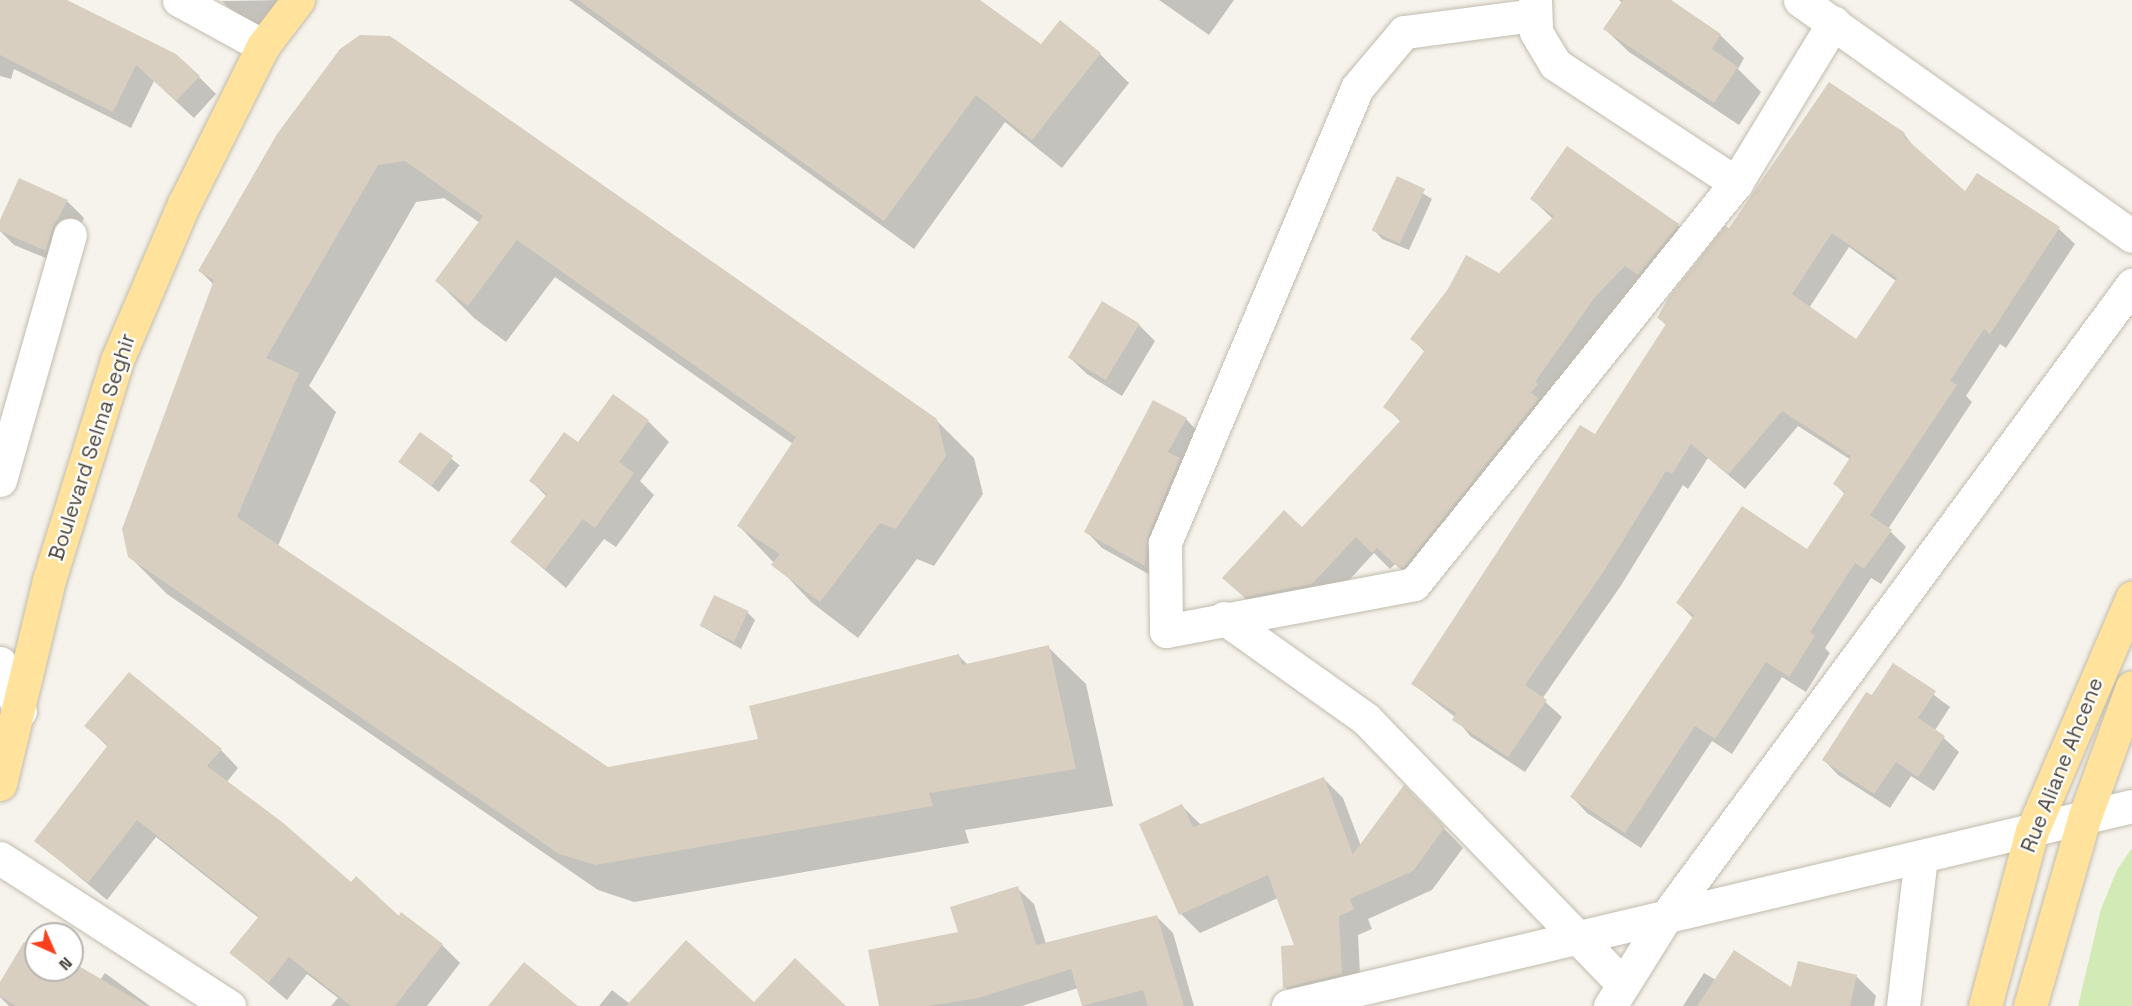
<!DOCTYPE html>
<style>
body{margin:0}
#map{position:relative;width:2132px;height:1006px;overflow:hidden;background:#f6f3ec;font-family:"Space Grotesk",sans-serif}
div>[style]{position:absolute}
.green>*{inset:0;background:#d2eab5}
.shadow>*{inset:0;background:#0003;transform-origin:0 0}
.building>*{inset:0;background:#d8cfc1;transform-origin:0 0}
.roads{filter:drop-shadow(0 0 2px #c2bbae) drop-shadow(0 0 2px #c2bbae)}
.minor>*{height:33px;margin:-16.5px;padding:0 16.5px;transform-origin:16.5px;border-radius:16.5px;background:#fff}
.major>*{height:33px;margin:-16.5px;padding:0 16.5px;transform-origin:16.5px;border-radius:16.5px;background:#ffe39c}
span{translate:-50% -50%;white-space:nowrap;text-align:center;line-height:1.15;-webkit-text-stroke:4.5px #fff;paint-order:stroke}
.street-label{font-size:21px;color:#4b4439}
.north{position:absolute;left:24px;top:922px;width:60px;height:60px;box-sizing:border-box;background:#fff;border:2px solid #b7b4b0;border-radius:50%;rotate:135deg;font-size:16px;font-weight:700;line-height:24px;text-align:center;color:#4b4439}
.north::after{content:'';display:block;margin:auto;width:21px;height:27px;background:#fc3f1d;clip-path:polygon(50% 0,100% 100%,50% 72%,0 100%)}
</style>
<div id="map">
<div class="green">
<div style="clip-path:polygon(2132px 848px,2132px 1006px,2078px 1006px,2101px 909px,2117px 870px)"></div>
</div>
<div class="shadow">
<div style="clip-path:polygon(0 0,63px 0,199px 77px,216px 94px,194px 118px,154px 81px,131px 128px,14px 69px,11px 79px,0 76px)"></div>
<div style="clip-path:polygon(284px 0,268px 33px,238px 17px,222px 1px)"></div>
<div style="clip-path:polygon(569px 0,977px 0,1041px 46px,1100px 54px,1129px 83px,1062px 168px,1005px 122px,914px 249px)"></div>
<div style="clip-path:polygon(1159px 0,1234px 0,1209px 35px)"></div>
<div style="clip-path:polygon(1619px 0,1668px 0,1720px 35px,1744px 58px,1738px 69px,1761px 92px,1739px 125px,1629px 52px,1605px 29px,1622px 3px)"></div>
<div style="clip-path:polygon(341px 50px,936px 420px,974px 458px,983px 494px,934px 566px,917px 559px,858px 638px,811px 602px,739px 526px,793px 444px,555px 277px,506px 342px,474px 318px,437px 281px,480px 223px,444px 198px,416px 202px,309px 386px,336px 412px,278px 546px,607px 769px,760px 740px,959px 656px,968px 665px,1048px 647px,1086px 684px,1113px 806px,965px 830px,969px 843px,634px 902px,598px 890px,167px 594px,129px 556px,214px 285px,200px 271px)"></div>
<div style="clip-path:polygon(evenodd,1904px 134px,1918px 152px,1965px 194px,2059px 229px,2075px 244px,2006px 348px,2000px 344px,1966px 396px,1972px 402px,1888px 529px,1906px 547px,1881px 584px,1871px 578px,1825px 648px,1830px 653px,1806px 692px,1782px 677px,1732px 754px,1712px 741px,1641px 848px,1587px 813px,1572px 797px,1693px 618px,1678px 603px,1807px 551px,1845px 494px,1835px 484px,1851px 460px,1798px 426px,1745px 489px,1708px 458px,1688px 489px,1683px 485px,1620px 587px,1542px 699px,1562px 717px,1525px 772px,1470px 736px,1455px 717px,1413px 684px,1595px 436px,1667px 326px,1659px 318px,1730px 230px,1904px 134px,1849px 247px,1896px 281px,1857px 341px,1809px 308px,1849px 247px)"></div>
<div style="clip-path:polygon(1398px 178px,1432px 199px,1409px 250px,1382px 239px,1374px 230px)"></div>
<div style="clip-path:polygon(20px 180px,68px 202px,84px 218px,63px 265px,14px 245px,0 231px)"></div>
<div style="clip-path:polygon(1532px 199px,1678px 225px,1695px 242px,1418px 584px,1395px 564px,1390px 569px,1374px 553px,1330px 601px,1262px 614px,1224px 578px,1302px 529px,1401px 422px,1385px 406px,1425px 352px,1412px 339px,1500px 274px,1553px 219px)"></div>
<div style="clip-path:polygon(1139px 325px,1155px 341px,1122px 396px,1087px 374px,1070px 358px)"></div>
<div style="clip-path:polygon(1186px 419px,1202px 436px,1161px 581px,1102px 548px,1086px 531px)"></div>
<div style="clip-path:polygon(648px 421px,669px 442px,640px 481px,654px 495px,616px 547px,604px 539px,566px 588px,512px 542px,547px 497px,531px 481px,579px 444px)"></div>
<div style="left:421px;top:435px;width:49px;height:34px;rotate:38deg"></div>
<div style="clip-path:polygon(747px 612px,755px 620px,741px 649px,701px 626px)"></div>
<div style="clip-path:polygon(1894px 665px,1950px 707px,1935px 730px,1959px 752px,1934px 791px,1911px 776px,1890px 808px,1838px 775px,1824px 760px)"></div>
<div style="clip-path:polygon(86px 726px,221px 750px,238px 768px,226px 783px,351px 884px,442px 945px,460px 963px,427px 1006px,331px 1006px,338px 998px,307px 974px,287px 1000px,231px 953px,259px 918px,156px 837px,107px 900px,36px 841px,108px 747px)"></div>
<div style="clip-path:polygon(1324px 779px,1343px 798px,1361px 846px,1404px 787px,1463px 848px,1432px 890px,1368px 919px,1372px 929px,1358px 935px,1361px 993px,1304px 1006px,1285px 987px,1296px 947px,1278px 898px,1200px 933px,1181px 914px,1182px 806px,1201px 825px)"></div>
<div style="clip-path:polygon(1017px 888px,1034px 904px,1046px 944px,1156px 916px,1173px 933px,1194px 1006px,1083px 1006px,1078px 988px,1022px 1006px,881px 1006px,960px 934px)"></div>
<div style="clip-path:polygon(28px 938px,36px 943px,36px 970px,72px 970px,72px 964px,100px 980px,105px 973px,150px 1006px,9px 1006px,0 997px,0 985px)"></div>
<div style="clip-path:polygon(1704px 973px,1716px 980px,1792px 990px,1856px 976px,1876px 996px,1874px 1006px,1683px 1006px)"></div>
<div style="clip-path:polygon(612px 990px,630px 1004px,844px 1006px,599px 1006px)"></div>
</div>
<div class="building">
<div style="clip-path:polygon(0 0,67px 0,176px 54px,200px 76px,176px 101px,136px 65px,113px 112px,0 55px)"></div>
<div style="clip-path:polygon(578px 0,980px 0,1041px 44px,1060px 20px,1101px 53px,1032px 140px,976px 95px,884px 221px)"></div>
<div style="clip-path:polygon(1623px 0,1671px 0,1721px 34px,1712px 49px,1738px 67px,1714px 103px,1603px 29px)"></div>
<div style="clip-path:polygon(360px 35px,390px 36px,937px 419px,946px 456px,896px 529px,880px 523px,820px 602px,771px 565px,780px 554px,737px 526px,796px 437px,517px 240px,468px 306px,435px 281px,483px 216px,405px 161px,378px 165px,266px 358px,299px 373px,237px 517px,608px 767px,758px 739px,749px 706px,959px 654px,962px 665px,1049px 645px,1076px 769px,929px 793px,933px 806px,596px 865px,559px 854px,128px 557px,122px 529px,214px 280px,198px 271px,277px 134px,340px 49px)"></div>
<div style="clip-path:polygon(evenodd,1829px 82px,1905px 133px,1903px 136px,1965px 191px,1977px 173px,2060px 227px,1990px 334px,1984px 329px,1950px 381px,1957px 385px,1870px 515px,1892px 530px,1864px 569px,1855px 563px,1810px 632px,1815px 636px,1789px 677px,1766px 662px,1715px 739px,1695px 726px,1625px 833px,1570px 797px,1694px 615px,1676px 603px,1742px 506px,1807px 549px,1845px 492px,1833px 484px,1851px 456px,1782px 411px,1728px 475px,1691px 444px,1672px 474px,1666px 471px,1604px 571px,1525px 685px,1547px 700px,1508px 757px,1452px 720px,1456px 713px,1411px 684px,1580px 425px,1595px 434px,1666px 324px,1657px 318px,1669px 297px,1725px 226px,1729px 228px,1829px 82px,1832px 233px,1897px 278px,1856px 339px,1792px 294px,1832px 233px)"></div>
<div style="clip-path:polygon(1567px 146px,1679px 224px,1638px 275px,1625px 266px,1595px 297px,1535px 382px,1538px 384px,1531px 393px,1539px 398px,1404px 567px,1399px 568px,1377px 548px,1372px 553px,1356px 537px,1312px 584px,1244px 597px,1222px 578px,1284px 510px,1302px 527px,1401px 420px,1383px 407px,1425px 350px,1410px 339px,1448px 289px,1466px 255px,1499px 273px,1554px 216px,1530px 199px)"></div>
<div style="left:1397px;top:176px;width:31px;height:60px;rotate:25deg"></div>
<div style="clip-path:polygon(19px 178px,68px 200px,52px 229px,46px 251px,0 231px,0 220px)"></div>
<div style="left:1102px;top:301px;width:44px;height:66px;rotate:31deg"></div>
<div style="clip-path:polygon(613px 394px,649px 420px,619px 462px,634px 473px,595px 528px,583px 519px,545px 569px,510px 542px,547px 494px,529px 481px,564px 432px,578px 442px)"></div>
<div style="clip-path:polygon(1153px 400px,1187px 418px,1168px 452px,1180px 458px,1148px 536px,1145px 566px,1084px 532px)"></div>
<div style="left:420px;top:432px;width:41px;height:37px;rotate:36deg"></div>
<div style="left:714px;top:595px;width:38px;height:34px;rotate:25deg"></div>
<div style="clip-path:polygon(1893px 663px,1936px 691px,1918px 718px,1945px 736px,1918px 777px,1896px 762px,1874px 794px,1822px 760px,1866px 692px,1872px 695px)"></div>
<div style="clip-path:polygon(129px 672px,222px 749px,207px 766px,282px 822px,351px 882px,356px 876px,399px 916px,401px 912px,443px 944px,395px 1006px,351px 1006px,289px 957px,268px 983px,229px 953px,259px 916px,137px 820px,88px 883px,34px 841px,108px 745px,84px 726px)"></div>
<div style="clip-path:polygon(1324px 777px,1353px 854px,1404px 785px,1445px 827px,1413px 871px,1350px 899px,1354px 910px,1339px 916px,1342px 974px,1283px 988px,1281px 946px,1294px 945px,1268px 875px,1179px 915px,1139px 824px,1182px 804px,1193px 827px)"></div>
<div style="clip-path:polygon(1018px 886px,1036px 945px,1157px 915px,1184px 1006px,1148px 1006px,1143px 990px,1082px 1006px,1071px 969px,978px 998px,929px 1006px,879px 1006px,868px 950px,958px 932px,950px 907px)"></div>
<div style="clip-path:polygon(686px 940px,754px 1002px,795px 958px,846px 1006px,626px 1006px)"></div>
<div style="clip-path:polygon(24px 942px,36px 942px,36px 970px,72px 970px,72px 962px,147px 1006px,16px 1006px,0 996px,0 982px)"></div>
<div style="clip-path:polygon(1734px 950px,1791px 987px,1798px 961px,1857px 975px,1850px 1006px,1697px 1006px)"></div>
<div style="clip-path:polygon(524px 962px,578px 1006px,488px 1006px)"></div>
</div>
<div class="roads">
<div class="minor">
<div style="left:179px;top:0;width:96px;rotate:28.7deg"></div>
<div style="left:1535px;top:0;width:32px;rotate:88deg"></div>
<div style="left:1536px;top:32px;width:37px;rotate:59deg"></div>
<div style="left:1555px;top:64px;width:217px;rotate:33.3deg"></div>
<div style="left:1800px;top:0;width:407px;rotate:35.4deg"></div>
<div style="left:1534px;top:15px;width:131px;rotate:172.5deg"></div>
<div style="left:1404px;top:32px;width:73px;rotate:130deg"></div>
<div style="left:1357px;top:88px;width:494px;rotate:112.9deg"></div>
<div style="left:1165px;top:543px;width:88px;rotate:89.3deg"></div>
<div style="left:1166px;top:631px;width:252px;rotate:-10.7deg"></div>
<div style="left:1414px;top:584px;width:514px;rotate:-51.24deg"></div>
<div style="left:1736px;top:183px;width:188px;rotate:-58.7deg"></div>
<div style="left:0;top:480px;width:255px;rotate:-74.1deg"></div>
<div style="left:1224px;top:618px;width:174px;rotate:35.4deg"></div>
<div style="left:1366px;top:719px;width:369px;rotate:45.9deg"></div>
<div style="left:0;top:663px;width:52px;rotate:67.4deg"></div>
<div style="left:0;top:858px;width:273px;rotate:32.9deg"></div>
<div style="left:1288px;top:1006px;width:867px;rotate:-13.33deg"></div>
<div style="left:1610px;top:1006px;width:104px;rotate:-58deg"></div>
<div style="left:1665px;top:918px;width:787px;rotate:-53.58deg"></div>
<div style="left:1903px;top:1006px;width:149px;rotate:-83.1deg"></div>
</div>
<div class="major">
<div style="left:0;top:784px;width:210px;rotate:-76.5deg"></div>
<div style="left:49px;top:580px;width:230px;rotate:-72.8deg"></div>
<div style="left:117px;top:360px;width:170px;rotate:-66.8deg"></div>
<div style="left:184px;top:204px;width:177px;rotate:-63.4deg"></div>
<div style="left:263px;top:46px;width:58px;rotate:-52.7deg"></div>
<div style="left:1985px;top:1006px;width:181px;rotate:-75deg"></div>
<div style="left:2032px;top:831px;width:254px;rotate:-66.8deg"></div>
<div style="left:2030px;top:1006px;width:198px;rotate:-73.9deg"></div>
<div style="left:2085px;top:816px;width:137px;rotate:-70deg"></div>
</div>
</div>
<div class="street-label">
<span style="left:92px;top:447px;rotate:-72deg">Boulevard Selma Seghir</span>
<span style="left:2062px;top:765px;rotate:-68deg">Rue Aliane Ahcene</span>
</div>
<div class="north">N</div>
</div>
